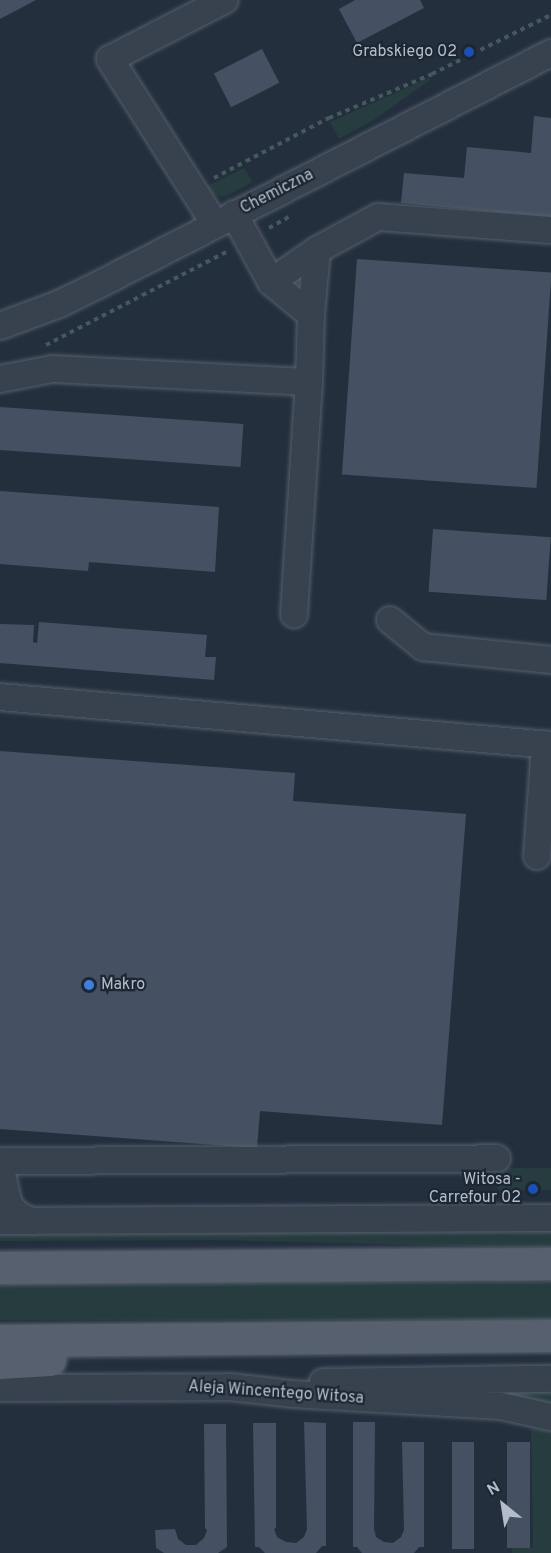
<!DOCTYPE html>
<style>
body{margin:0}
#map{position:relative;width:551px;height:1553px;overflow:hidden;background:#242f3e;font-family:Overpass,sans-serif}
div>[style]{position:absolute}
.green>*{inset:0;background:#263c3f;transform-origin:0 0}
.building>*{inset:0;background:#455162;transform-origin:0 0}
.path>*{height:4px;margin-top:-2px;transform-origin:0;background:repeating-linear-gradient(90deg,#44595c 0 4.5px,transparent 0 9px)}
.roads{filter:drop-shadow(0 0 2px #565f6c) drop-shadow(0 0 2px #565f6c)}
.minor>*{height:26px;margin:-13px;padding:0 13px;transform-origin:13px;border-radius:13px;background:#38414e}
.major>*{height:32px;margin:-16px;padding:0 16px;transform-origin:16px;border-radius:16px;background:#56606e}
.dots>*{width:16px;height:16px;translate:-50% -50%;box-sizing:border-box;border:3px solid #1d2633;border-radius:50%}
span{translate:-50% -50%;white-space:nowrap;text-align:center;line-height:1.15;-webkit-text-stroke:4.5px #1d2633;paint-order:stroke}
.poi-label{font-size:16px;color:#b4bcc9}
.right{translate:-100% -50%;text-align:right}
.left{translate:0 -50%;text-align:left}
.street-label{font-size:16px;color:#b4bcc9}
.north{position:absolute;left:473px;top:1475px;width:60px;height:60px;-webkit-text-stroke:4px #1d2633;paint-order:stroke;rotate:330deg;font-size:16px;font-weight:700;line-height:24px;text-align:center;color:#b4bcc9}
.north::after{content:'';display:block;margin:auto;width:21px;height:27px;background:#b4bcc9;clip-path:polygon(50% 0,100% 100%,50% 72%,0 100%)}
</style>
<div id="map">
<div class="green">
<div style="clip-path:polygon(429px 78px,430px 80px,375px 119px,339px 139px,330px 122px)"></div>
<div style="clip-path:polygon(244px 168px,253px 182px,224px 197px,213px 195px,205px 187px)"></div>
<div style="left:551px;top:1168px;width:22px;height:53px;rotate:90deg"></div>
<div style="clip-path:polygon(551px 1230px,551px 1248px,212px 1240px,0 1241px,0 1235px)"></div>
<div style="left:551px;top:1282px;width:38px;height:551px;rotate:90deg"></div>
<div style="clip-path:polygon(463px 1388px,551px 1392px,551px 1405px)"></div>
<div style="clip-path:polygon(531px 1428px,551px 1431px,551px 1553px,512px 1553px,512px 1548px,533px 1548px)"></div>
</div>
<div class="building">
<div style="clip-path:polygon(0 0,36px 0,0 19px)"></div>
<div style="clip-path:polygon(355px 0,420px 0,424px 8px,357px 43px,339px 9px)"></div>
<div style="left:262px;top:49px;width:38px;height:54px;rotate:63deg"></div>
<div style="clip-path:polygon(534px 116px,551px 118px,551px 217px,401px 203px,404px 173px,464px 178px,467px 147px,531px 153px)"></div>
<div style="left:357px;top:259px;width:195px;height:216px;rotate:4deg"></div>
<div style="left:0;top:407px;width:244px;height:43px;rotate:4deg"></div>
<div style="clip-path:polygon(0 491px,219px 507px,215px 572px,89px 562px,88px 571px,0 564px)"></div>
<div style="left:433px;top:529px;width:118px;height:63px;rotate:4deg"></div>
<div style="clip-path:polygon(39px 622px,207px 635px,205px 657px,216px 657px,214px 680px,0 663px,0 624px,34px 625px,33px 642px,37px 643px)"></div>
<div style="clip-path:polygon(0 751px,295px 773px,293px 801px,466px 814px,442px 1125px,260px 1111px,257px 1148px,0 1129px)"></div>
<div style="clip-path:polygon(304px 1422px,326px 1423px,326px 1546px,322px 1546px,316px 1553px,265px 1553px,259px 1547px,255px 1547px,253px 1423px,276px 1423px,276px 1528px,274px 1529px,277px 1537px,286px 1542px,296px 1543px,304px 1537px,307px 1529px)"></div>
<div style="clip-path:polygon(353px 1422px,375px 1422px,374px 1529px,376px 1537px,384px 1542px,393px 1543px,401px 1537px,404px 1530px,402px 1442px,424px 1442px,424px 1547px,419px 1547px,414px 1553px,362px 1553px,357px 1547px,353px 1547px)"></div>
<div style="clip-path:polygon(204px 1424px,226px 1424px,227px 1547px,218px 1553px,164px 1553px,156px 1548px,155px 1530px,175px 1529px,178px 1539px,186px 1545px,196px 1545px,204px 1538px,207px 1530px,205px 1528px)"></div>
<div style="left:452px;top:1442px;width:22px;height:107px"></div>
<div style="left:507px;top:1442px;width:23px;height:106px"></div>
</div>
<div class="path">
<div style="left:214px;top:178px;width:130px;rotate:-27.6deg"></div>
<div style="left:329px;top:118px;width:112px;rotate:-23.1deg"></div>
<div style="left:432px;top:74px;width:133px;rotate:-26.4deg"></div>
<div style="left:269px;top:228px;width:23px;rotate:-29deg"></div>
<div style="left:46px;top:345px;width:205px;rotate:-27.3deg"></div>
</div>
<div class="roads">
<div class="minor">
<div style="left:234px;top:214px;width:77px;rotate:61.4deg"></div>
<div style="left:271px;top:282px;width:52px;rotate:39.5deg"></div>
<div style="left:311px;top:315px;width:67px;rotate:91.7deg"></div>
<div style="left:309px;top:382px;width:233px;rotate:93.7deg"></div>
<div style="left:215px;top:224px;width:196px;rotate:-122.5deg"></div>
<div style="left:110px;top:59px;width:129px;rotate:-27.2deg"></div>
<div style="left:271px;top:282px;width:56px;rotate:-34.8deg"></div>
<div style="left:317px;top:250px;width:69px;rotate:-28.4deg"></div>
<div style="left:378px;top:217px;width:173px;rotate:4.3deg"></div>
<div style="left:311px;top:315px;width:65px;rotate:-84.7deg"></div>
<div style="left:0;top:326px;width:63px;rotate:-20.4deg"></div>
<div style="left:59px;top:304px;width:46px;rotate:-26deg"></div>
<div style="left:100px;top:284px;width:507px;rotate:-27.12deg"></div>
<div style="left:0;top:379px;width:53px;rotate:-10.9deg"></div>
<div style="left:52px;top:369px;width:257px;rotate:2.9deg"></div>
<div style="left:390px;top:620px;width:43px;rotate:39.3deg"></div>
<div style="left:423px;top:647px;width:129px;rotate:5.8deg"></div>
<div style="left:0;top:697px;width:553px;rotate:4.98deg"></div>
<div style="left:537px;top:856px;width:112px;rotate:-85.9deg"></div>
<div style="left:0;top:1161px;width:497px;rotate:-0.3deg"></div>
<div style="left:0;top:1165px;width:41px;rotate:77.3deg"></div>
<div style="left:9px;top:1205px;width:12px;rotate:48deg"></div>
<div style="left:17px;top:1214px;width:16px;rotate:27deg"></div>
<div style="left:0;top:1221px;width:551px;rotate:-0.31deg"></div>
<div style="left:323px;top:1382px;width:228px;rotate:-0.8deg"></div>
<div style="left:0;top:1388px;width:230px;rotate:-0.2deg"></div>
<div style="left:230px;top:1387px;width:62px;rotate:6.4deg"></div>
<div style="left:292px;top:1394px;width:209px;rotate:3.3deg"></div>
<div style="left:501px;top:1406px;width:51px;rotate:12.4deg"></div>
</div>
<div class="major">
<div style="left:0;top:1268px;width:551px;rotate:-0.42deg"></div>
<div style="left:0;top:1341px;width:551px;rotate:-0.52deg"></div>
<div style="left:0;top:1363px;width:50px;rotate:-3.4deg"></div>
</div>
</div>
<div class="dots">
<div style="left:469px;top:52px;background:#1a4fb4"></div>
<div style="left:89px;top:985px;background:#3f7fe0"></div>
<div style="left:533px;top:1189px;background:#1a4fb4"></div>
</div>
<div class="poi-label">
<span class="right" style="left:457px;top:52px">Grabskiego 02</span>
<span class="left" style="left:101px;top:985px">Makro</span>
<span class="right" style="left:521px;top:1189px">Witosa -<br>Carrefour 02</span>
</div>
<div class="street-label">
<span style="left:277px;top:192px;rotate:-27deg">Chemiczna</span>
<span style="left:276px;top:1393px;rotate:4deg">Aleja Wincentego Witosa</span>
</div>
<div class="north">N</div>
</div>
